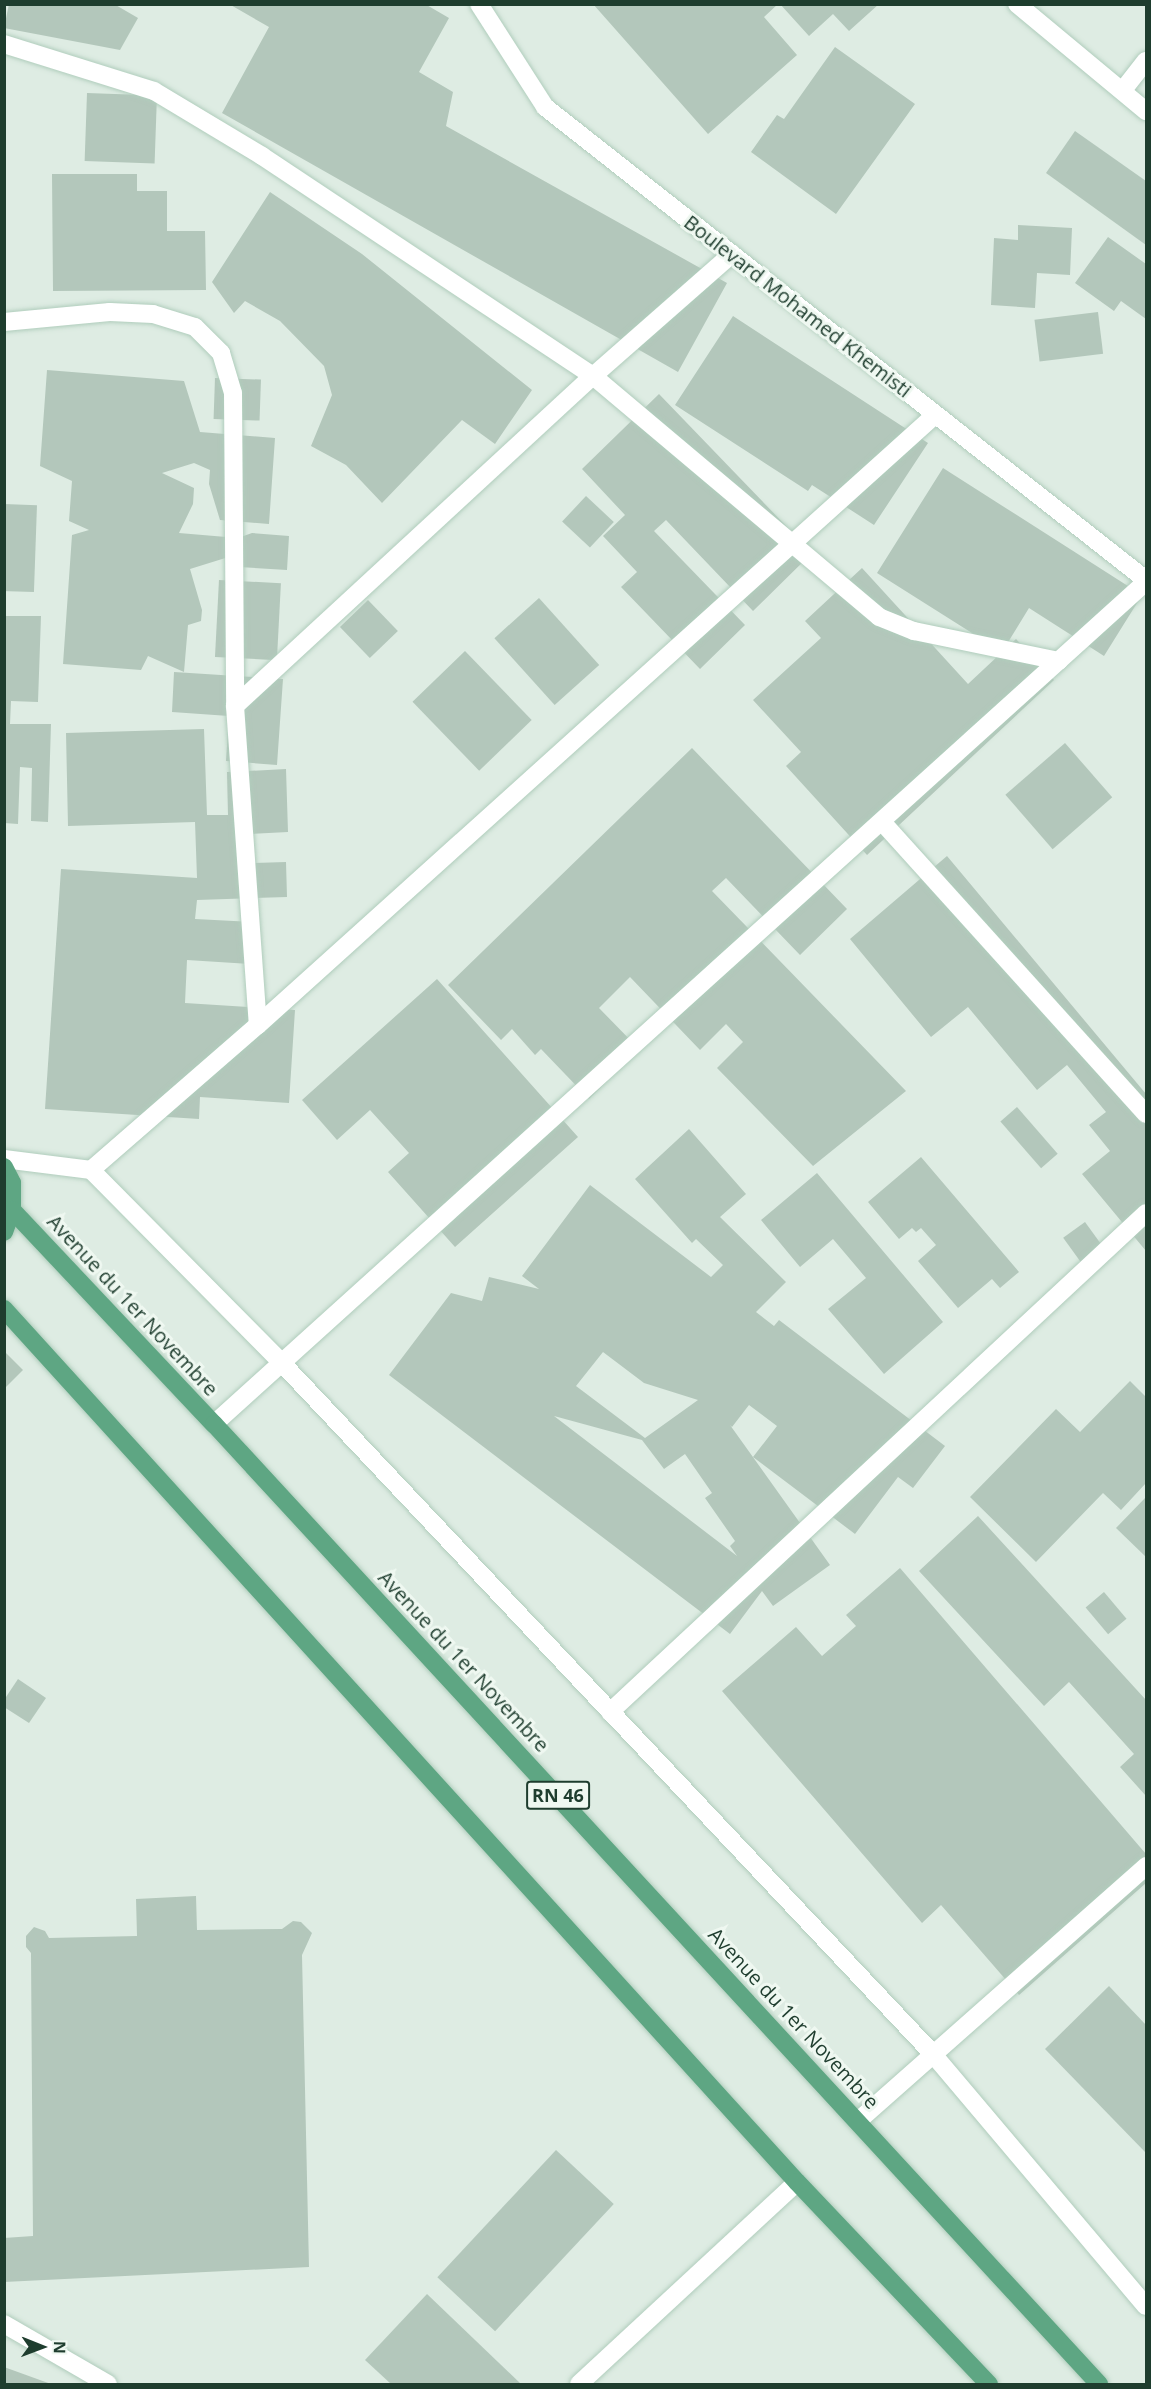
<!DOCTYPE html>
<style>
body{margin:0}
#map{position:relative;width:1151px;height:2389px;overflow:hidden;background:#deece3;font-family:"Open Sans",sans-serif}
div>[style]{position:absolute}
.building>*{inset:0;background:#b3c7bb;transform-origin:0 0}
.roads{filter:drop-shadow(0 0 2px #b0cdbc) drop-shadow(0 0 2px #b0cdbc)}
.street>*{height:18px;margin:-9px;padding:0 9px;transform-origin:9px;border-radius:9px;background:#fff}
.secondary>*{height:18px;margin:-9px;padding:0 9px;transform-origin:9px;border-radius:9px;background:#fff}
.primary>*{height:18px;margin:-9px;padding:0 9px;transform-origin:9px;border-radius:9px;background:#5ea683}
span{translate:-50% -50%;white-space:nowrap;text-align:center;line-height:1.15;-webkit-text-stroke:6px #eff8f1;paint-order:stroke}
.shield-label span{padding:2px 4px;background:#eff8f1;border:2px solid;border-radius:4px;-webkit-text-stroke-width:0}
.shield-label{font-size:18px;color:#1e3d2e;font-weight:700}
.street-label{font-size:20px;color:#1e3d2e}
.frame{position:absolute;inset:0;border:6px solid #1e3d2e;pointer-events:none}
.north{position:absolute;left:12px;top:2317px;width:60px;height:60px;-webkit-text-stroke:4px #eff8f1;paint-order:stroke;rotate:91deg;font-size:16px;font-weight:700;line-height:24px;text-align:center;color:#1e3d2e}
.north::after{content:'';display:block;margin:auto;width:21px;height:27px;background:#1e3d2e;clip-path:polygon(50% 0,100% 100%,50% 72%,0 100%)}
</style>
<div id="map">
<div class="building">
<div style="clip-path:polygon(9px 4px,114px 4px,138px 18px,120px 50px,4px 28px)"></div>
<div style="clip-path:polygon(229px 4px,425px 4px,449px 18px,419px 72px,453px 92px,446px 126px,727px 283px,678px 372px,222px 113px,269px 27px)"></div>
<div style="clip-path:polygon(593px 4px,778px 4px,764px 17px,797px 55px,708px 134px)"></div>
<div style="clip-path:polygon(780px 4px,879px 4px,849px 31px,833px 14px,809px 36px)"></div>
<div style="clip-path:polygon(835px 47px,915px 104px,836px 214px,751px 152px,777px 115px,784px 119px)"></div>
<div style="left:87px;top:93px;width:70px;height:68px;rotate:2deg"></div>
<div style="clip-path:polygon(1075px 131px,1146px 181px,1146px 245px,1046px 173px)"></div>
<div style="clip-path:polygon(52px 174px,137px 174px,137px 191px,167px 191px,167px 231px,205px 231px,206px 290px,53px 291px)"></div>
<div style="clip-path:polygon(270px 192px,362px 254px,532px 390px,495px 444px,462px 420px,382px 503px,346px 465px,311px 446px,332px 395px,324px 366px,280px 321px,245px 301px,234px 313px,212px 282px)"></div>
<div style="clip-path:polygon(1018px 225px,1072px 228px,1070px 275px,1037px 273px,1035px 308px,991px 305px,994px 238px,1018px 240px)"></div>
<div style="clip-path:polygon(1108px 237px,1146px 264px,1146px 319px,1121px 301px,1114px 311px,1075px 283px)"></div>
<div style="left:1098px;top:312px;width:42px;height:64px;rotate:83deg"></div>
<div style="clip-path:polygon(733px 316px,928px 443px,874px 525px,812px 485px,808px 491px,675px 405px)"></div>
<div style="clip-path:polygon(47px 370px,184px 381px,200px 432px,275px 438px,269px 524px,220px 520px,209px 484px,210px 470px,194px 463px,162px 473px,194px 488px,193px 504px,179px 533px,238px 538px,252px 533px,289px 536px,287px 570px,239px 567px,235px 555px,190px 569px,202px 610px,201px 621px,188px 625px,184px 672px,148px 656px,141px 670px,63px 664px,72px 535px,89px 530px,69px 521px,72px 481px,40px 466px)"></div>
<div style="left:215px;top:378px;width:46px;height:41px;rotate:2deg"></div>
<div style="clip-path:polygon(659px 394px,812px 553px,753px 611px,666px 520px,654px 531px,745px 625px,700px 669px,621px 587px,637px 572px,603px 536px,625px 515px,582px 469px)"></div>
<div style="clip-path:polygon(943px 468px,1142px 595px,1104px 656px,1029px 608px,1002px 652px,877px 573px)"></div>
<div style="left:586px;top:496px;width:38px;height:35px;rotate:43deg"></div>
<div style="left:4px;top:504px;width:33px;height:87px;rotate:2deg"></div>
<div style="clip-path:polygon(862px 568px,968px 684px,1016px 639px,1054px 680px,867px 855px,786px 766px,801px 752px,753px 700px,821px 638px,805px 621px)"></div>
<div style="left:219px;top:580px;width:62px;height:77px;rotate:3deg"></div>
<div style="left:539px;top:598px;width:90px;height:60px;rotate:48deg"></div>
<div style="left:368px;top:600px;width:43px;height:39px;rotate:46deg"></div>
<div style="clip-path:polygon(4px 616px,41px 616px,38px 702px,11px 701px,10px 724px,51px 724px,48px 822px,31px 821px,32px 768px,20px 767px,18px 824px,4px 823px)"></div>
<div style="left:465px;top:651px;width:96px;height:73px;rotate:46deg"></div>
<div style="clip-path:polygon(174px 672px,283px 679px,277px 765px,226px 761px,229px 716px,172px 712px)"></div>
<div style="clip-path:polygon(204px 729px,207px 815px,228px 815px,227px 772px,286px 769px,288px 832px,251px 834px,252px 863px,286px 862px,287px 897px,197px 900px,195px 919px,253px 922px,250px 964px,187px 960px,185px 1003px,295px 1010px,289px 1103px,200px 1097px,199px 1119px,45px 1109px,61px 869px,197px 878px,195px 822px,68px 826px,66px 733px)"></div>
<div style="left:1065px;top:743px;width:72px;height:79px;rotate:49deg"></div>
<div style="clip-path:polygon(692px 748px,847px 909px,800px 955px,726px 878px,712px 891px,906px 1091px,813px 1166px,717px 1068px,743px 1042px,726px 1024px,700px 1050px,630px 977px,599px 1008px,639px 1049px,589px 1099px,541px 1049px,535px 1055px,512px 1029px,501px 1040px,448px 985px)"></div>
<div style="clip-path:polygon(947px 856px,1146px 1094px,1146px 1251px,1082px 1174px,1110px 1151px,1089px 1125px,1106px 1112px,1067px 1065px,1037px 1090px,968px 1007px,931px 1037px,850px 939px)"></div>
<div style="clip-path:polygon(437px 979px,578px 1137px,455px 1247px,388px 1172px,409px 1153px,370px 1110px,337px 1140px,302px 1100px)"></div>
<div style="left:1017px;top:1107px;width:62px;height:22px;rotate:49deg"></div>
<div style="clip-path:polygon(evenodd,689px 1129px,746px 1194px,720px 1217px,786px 1282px,756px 1312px,774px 1326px,779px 1320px,945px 1446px,913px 1488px,898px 1477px,855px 1534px,753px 1457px,777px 1426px,749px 1405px,732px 1427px,730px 1425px,830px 1565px,773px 1606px,762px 1591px,730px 1634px,389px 1375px,451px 1293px,482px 1301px,489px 1277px,539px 1289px,522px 1276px,590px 1185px,711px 1277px,723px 1265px,696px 1239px,692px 1243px,635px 1179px,689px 1129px,603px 1352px,644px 1383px,698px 1400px,645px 1438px,576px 1386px,603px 1352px,689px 1129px,554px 1416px,642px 1440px,664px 1469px,685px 1454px,712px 1493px,705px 1498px,735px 1541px,730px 1546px,737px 1556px,554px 1416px)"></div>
<div style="clip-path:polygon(921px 1157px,1019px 1272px,1000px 1288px,992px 1279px,958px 1308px,918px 1261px,936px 1245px,921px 1228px,916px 1232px,912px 1228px,899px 1239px,868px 1202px)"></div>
<div style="clip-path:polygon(817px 1173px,943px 1322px,884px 1374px,828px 1309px,866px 1278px,833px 1239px,800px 1267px,761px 1220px)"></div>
<div style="left:1085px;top:1222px;width:41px;height:27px;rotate:54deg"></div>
<div style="clip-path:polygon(4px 1351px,23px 1370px,4px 1389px)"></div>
<div style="clip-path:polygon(1130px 1381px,1146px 1397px,1146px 1483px,1121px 1510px,1103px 1493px,1036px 1562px,970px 1497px,1056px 1409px,1080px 1432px)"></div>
<div style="clip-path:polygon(1146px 1497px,1146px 1557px,1116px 1528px)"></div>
<div style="clip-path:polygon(978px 1516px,1146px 1700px,1146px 1796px,1120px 1767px,1134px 1754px,1069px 1682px,1044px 1706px,919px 1571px)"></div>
<div style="clip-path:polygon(900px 1568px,1146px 1854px,1146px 1883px,1019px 1995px,941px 1905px,922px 1923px,722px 1691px,796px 1627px,822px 1656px,856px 1626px,846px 1615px)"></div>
<div style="left:1104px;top:1592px;width:35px;height:24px;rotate:50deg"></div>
<div style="clip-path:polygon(18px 1679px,46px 1698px,29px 1723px,4px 1707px,4px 1700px)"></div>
<div style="clip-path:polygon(196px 1896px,197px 1930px,282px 1929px,293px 1921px,301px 1922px,312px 1933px,302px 1955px,309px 2267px,4px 2282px,4px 2238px,33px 2236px,31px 1953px,26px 1947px,26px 1936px,34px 1927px,45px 1931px,49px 1938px,137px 1936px,136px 1899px)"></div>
<div style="clip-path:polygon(1109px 1986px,1146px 2025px,1146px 2153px,1045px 2049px)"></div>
<div style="left:556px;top:2150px;width:79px;height:174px;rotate:43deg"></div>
<div style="clip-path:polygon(427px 2294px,521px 2384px,391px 2384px,365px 2360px)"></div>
<div style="clip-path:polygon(4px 2367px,51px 2384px,4px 2384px)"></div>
</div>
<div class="roads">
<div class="street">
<div style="left:1017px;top:4px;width:168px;rotate:39.7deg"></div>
<div style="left:4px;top:44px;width:157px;rotate:17.4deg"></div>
<div style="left:154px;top:91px;width:126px;rotate:31deg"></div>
<div style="left:262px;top:156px;width:397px;rotate:33.6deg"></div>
<div style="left:593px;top:376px;width:374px;rotate:40.1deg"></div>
<div style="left:879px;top:617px;width:38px;rotate:22deg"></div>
<div style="left:914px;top:631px;width:148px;rotate:11.7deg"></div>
<div style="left:1123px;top:90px;width:37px;rotate:-52deg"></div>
<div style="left:4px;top:322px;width:106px;rotate:-5.4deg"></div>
<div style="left:110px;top:312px;width:43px;rotate:2.7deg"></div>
<div style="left:153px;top:314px;width:44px;rotate:17.2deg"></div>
<div style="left:195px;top:327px;width:37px;rotate:45deg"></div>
<div style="left:221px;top:353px;width:42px;rotate:73.3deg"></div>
<div style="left:233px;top:393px;width:313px;rotate:89.6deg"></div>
<div style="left:235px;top:706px;width:320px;rotate:85.9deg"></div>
<div style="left:235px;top:706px;width:487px;rotate:-42.7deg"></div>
<div style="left:593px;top:376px;width:185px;rotate:-41.3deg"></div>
<div style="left:883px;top:823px;width:392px;rotate:47.9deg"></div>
<div style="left:4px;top:1159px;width:88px;rotate:7.2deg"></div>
<div style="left:91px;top:1170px;width:269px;rotate:45.3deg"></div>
<div style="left:280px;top:1361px;width:951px;rotate:46.7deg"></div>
<div style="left:932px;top:2053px;width:331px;rotate:49.8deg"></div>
<div style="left:91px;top:1170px;width:221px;rotate:-41deg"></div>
<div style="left:258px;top:1025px;width:911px;rotate:-42.02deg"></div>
<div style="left:214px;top:1424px;width:1256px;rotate:-42.1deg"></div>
<div style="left:610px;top:1712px;width:732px;rotate:-42.95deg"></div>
<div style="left:858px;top:2121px;width:385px;rotate:-41.5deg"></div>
<div style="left:4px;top:2324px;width:120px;rotate:30deg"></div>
<div style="left:579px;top:2384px;width:297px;rotate:-42.8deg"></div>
</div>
<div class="secondary">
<div style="left:479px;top:4px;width:122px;rotate:57.3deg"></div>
<div style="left:545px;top:107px;width:765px;rotate:38.2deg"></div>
</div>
<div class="primary">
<div style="left:4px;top:1167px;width:18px;rotate:63deg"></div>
<div style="left:12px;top:1183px;width:27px;rotate:90deg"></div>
<div style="left:12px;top:1210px;width:23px;rotate:110deg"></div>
<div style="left:12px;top:1210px;width:294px;rotate:46.7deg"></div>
<div style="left:214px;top:1424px;width:1306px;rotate:47.33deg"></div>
<div style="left:4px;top:1309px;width:1179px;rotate:47.75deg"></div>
<div style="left:797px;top:2182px;width:279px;rotate:46.5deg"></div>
</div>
</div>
<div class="shield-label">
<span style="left:558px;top:1795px">RN 46</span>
</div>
<div class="street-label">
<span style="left:798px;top:306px;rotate:38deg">Boulevard Mohamed Khemisti</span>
<span style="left:133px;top:1305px;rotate:47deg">Avenue du 1er Novembre</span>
<span style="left:464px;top:1661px;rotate:47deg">Avenue du 1er Novembre</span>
<span style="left:794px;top:2018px;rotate:47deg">Avenue du 1er Novembre</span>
</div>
<div class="frame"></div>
<div class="north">N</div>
</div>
